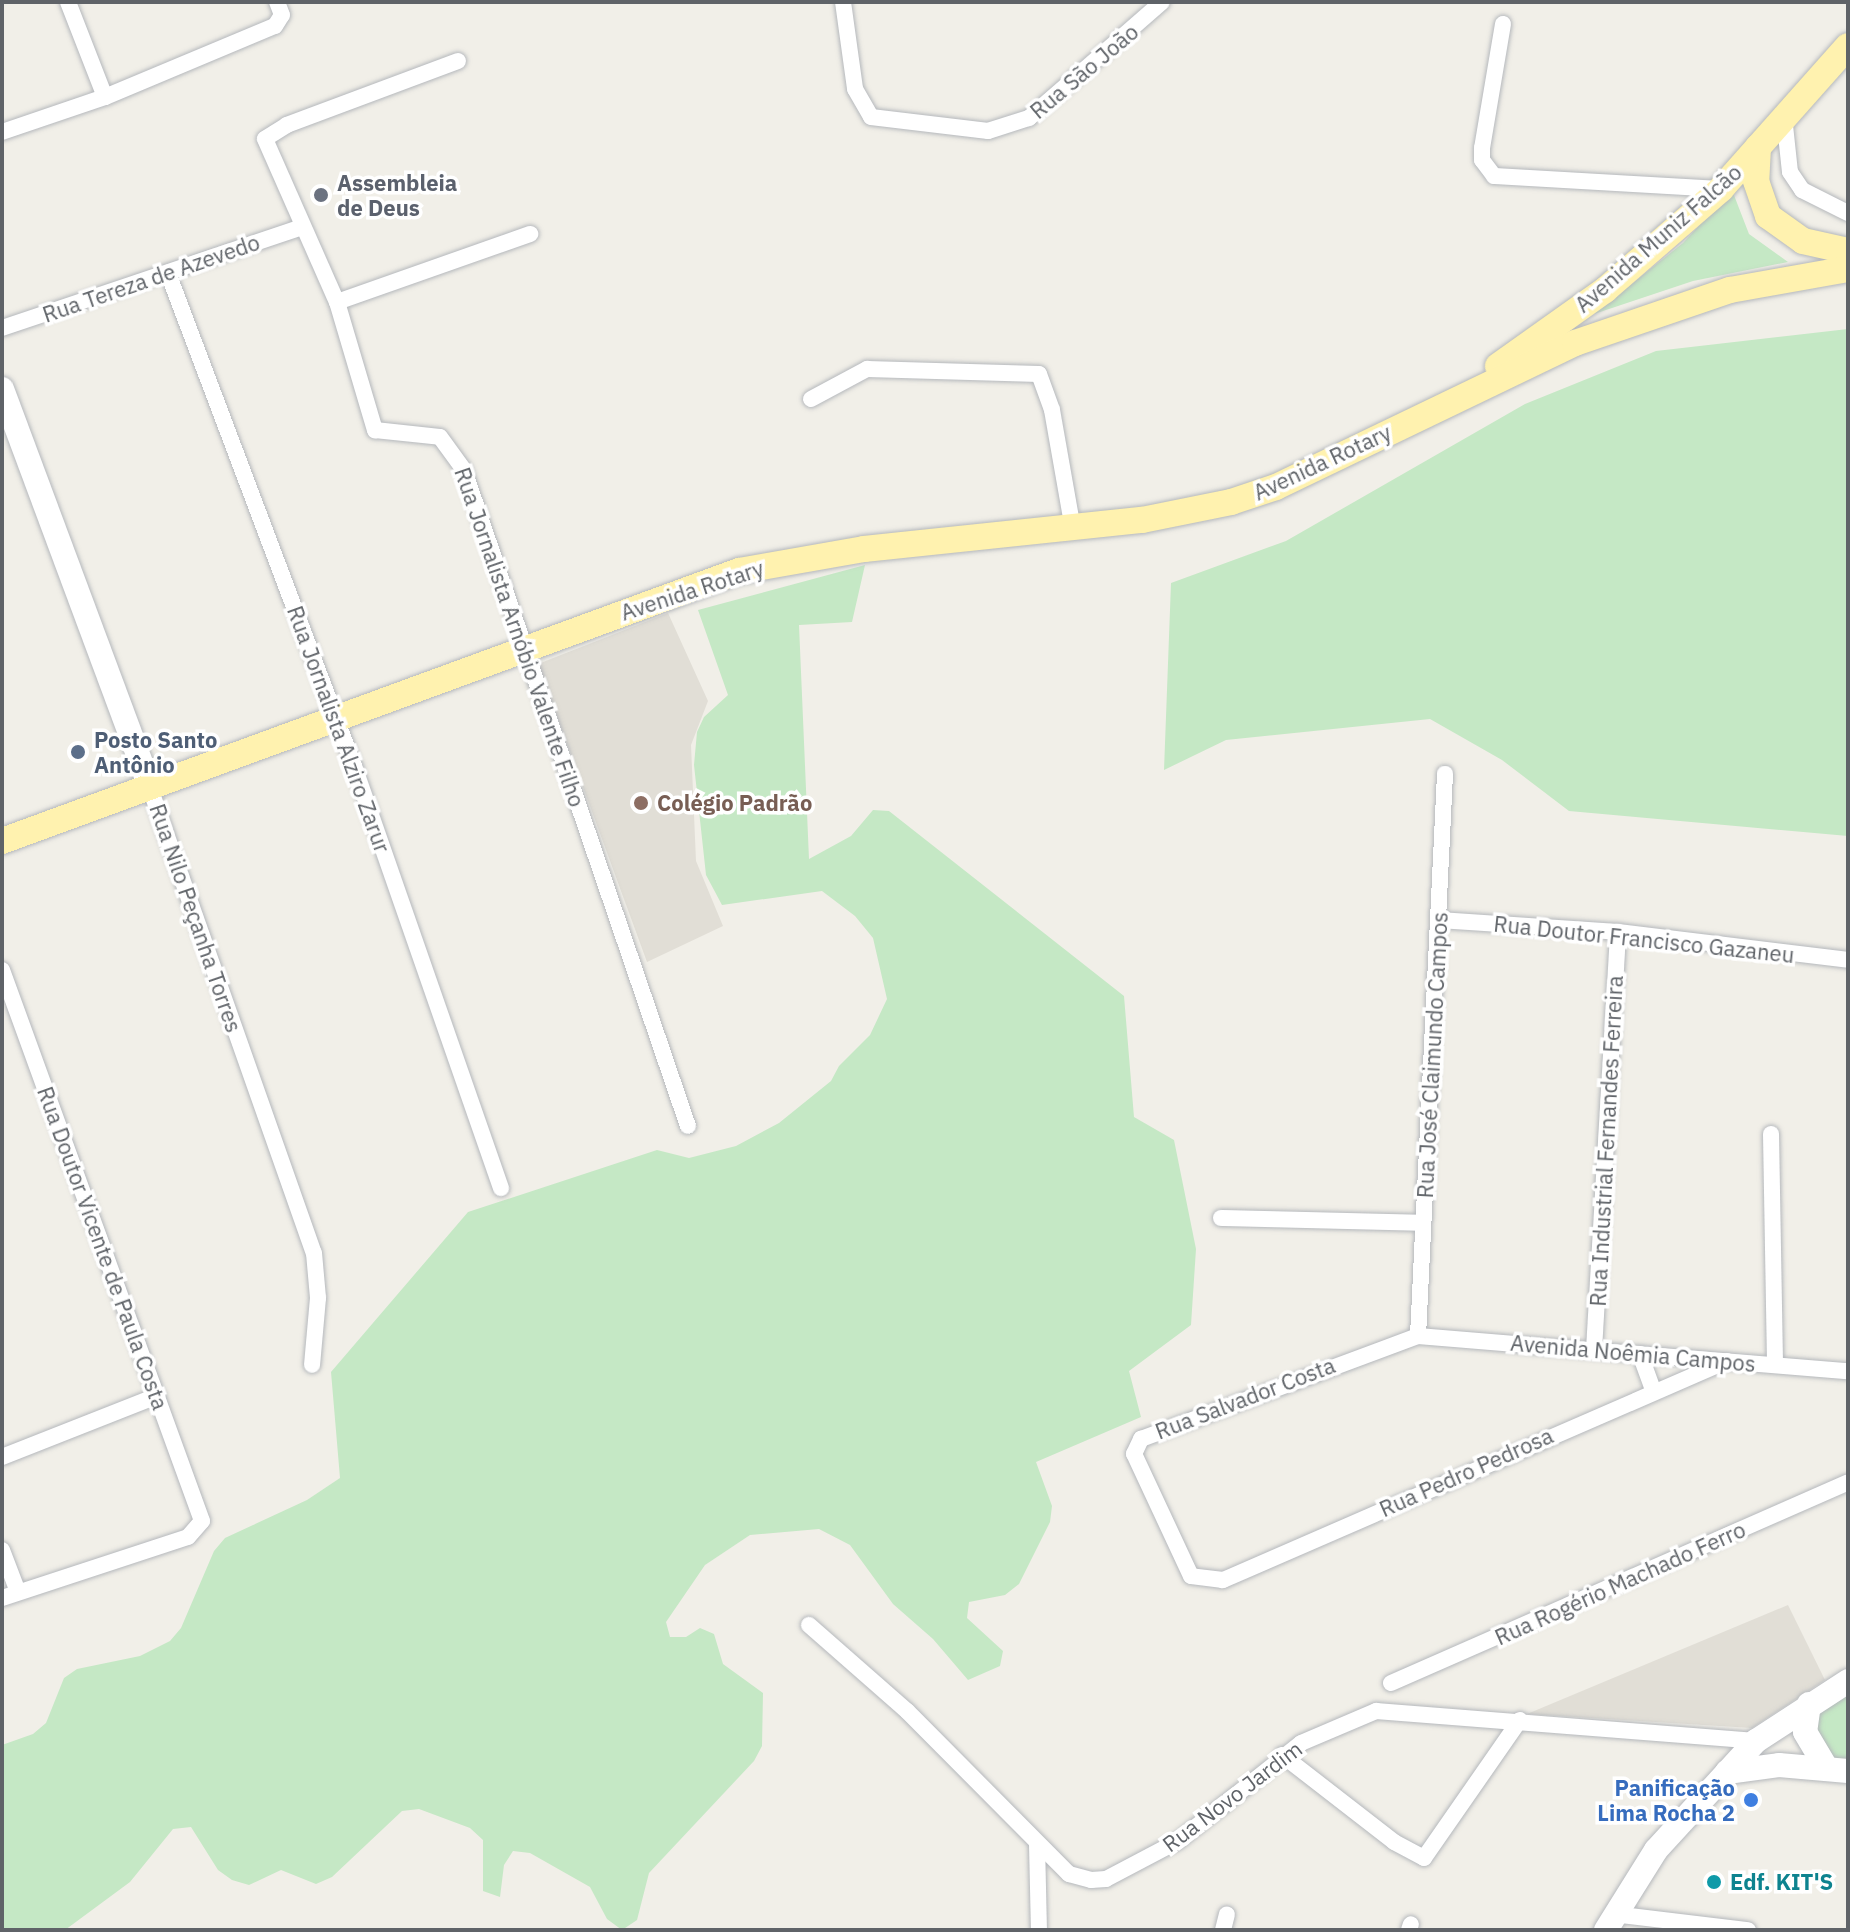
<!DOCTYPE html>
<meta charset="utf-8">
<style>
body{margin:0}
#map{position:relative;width:1850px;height:1932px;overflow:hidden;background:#f1efe8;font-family:"IBM Plex Sans",sans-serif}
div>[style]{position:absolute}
.education>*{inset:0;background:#e1ded6}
.green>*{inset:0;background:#c5e8c5}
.roads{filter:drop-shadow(0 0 2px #b5b8bc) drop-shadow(0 0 2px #b5b8bc)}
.street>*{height:16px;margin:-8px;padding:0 8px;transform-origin:8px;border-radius:8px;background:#fff}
.secondary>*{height:24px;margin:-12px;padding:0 12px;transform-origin:12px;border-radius:12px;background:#fff}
.primary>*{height:26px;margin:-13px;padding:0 13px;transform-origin:13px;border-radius:13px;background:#fff2af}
.dots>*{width:22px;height:22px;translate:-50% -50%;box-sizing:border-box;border:4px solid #fff;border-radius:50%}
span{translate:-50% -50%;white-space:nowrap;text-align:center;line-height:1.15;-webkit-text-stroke:7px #fff;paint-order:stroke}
.street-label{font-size:22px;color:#5f6368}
.worship-label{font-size:22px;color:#5b616d;font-weight:700}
.left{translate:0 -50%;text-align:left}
.service-label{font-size:22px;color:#4e5e75;font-weight:700}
.education-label{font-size:22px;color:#785e54;font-weight:700}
.shop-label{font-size:22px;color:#366cbe;font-weight:700}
.right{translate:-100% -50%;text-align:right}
.culture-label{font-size:22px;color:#0d838f;font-weight:700}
.frame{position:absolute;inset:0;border:4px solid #5f6368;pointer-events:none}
</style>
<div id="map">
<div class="education">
<div style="clip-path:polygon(668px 613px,708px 701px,691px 745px,696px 861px,723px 926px,647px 962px,538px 664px)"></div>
<div style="clip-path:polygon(1788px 1605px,1825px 1680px,1752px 1728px,1527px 1714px)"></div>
</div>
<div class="green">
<div style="clip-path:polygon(1732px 190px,1749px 234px,1788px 262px,1693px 281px,1594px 314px,1683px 243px)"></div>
<div style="clip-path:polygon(1848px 329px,1848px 836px,1569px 811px,1502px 760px,1430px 719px,1226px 740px,1164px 770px,1171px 583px,1286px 541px,1525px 404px,1656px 351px)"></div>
<div style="clip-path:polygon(865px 565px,852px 622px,799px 625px,809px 859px,851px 836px,873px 810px,889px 811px,1124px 996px,1134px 1117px,1174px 1140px,1196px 1249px,1191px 1325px,1129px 1371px,1141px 1417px,1036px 1462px,1052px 1506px,1050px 1522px,1019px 1584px,1005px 1595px,969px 1602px,967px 1618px,1003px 1651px,1000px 1666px,968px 1680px,933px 1639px,893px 1604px,850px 1545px,819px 1529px,750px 1535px,705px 1565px,666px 1622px,670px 1637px,686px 1637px,700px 1628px,714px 1634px,723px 1664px,763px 1693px,762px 1746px,754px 1761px,649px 1873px,637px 1920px,622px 1930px,607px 1919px,590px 1887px,530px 1853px,513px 1851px,504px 1865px,500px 1897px,483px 1891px,483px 1840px,470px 1828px,419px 1809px,402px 1811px,332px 1877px,316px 1884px,281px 1870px,249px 1885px,232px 1880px,218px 1870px,191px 1827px,173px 1829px,130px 1882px,65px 1930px,2px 1930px,2px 1745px,33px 1734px,46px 1723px,64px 1678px,77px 1669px,140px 1656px,170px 1641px,181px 1628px,214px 1551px,225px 1538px,307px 1500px,340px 1478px,331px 1372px,468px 1212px,657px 1150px,689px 1158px,736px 1146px,779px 1123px,831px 1081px,839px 1066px,870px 1035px,887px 999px,873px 938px,855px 916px,822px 891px,722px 905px,706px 875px,694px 765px,697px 732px,704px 717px,728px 695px,698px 610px)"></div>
<div style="clip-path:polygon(1848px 1692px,1848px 1766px,1822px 1755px,1809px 1735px,1817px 1709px)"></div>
</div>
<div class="roads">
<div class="street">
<div style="left:68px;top:2px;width:102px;rotate:68.7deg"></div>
<div style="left:843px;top:2px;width:88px;rotate:82.1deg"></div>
<div style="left:855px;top:89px;width:32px;rotate:60deg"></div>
<div style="left:871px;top:117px;width:118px;rotate:6.8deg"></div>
<div style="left:988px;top:131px;width:43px;rotate:-17.6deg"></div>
<div style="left:1029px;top:118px;width:176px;rotate:-41.1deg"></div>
<div style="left:1503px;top:24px;width:126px;rotate:99.6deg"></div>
<div style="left:1482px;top:148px;width:12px;rotate:90deg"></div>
<div style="left:1482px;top:160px;width:20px;rotate:53deg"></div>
<div style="left:1494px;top:176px;width:227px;rotate:3.3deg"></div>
<div style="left:458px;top:61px;width:183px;rotate:159.5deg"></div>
<div style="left:287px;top:125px;width:26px;rotate:148deg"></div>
<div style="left:265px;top:139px;width:178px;rotate:66.2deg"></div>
<div style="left:337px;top:302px;width:134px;rotate:73.5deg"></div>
<div style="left:375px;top:430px;width:65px;rotate:6.1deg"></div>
<div style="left:440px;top:437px;width:41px;rotate:54deg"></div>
<div style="left:464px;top:470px;width:693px;rotate:71.15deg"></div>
<div style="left:1784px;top:116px;width:56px;rotate:83.9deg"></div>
<div style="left:1790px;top:172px;width:22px;rotate:56deg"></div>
<div style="left:1802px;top:190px;width:51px;rotate:26.6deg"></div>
<div style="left:2px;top:132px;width:109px;rotate:-18.8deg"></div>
<div style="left:105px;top:97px;width:184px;rotate:-22.7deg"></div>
<div style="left:275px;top:26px;width:13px;rotate:-58deg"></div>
<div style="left:282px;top:15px;width:14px;rotate:-111deg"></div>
<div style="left:168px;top:273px;width:527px;rotate:69.33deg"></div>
<div style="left:354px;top:766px;width:447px;rotate:70.8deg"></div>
<div style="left:337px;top:302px;width:205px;rotate:-19.4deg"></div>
<div style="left:2px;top:328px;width:314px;rotate:-18.6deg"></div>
<div style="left:811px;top:399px;width:64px;rotate:-28.2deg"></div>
<div style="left:867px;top:369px;width:172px;rotate:1.7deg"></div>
<div style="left:1039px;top:374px;width:38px;rotate:70deg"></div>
<div style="left:1052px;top:410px;width:121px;rotate:80deg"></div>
<div style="left:150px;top:788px;width:493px;rotate:70.6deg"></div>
<div style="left:314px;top:1253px;width:45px;rotate:84.9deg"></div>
<div style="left:318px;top:1298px;width:67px;rotate:95.1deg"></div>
<div style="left:1439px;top:920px;width:179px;rotate:3.8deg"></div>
<div style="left:1618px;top:932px;width:232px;rotate:6.9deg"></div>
<div style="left:2px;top:970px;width:586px;rotate:70.05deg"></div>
<div style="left:202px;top:1521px;width:21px;rotate:131deg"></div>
<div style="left:188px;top:1537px;width:196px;rotate:161.8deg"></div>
<div style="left:1771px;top:1134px;width:231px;rotate:89deg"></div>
<div style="left:1221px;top:1218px;width:201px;rotate:1.4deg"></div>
<div style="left:1418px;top:1336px;width:563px;rotate:-87.25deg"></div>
<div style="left:1594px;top:1350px;width:419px;rotate:-86.7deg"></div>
<div style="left:1640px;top:1354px;width:38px;rotate:70deg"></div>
<div style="left:1727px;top:1361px;width:550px;rotate:156.51deg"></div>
<div style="left:1223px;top:1580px;width:32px;rotate:-173deg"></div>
<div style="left:1191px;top:1576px;width:135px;rotate:-115deg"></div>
<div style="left:1134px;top:1454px;width:17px;rotate:-65deg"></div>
<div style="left:1141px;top:1439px;width:296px;rotate:-20.4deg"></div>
<div style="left:1418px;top:1336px;width:431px;rotate:4.7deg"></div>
<div style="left:2px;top:1457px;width:167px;rotate:-21.5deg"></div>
<div style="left:2px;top:1550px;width:45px;rotate:69.1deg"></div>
<div style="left:809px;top:1625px;width:130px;rotate:41.3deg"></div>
<div style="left:907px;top:1711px;width:230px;rotate:45.2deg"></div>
<div style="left:1069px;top:1874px;width:23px;rotate:15deg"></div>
<div style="left:1091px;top:1880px;width:15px;rotate:-4deg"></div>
<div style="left:1106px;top:1879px;width:81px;rotate:-27.8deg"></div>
<div style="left:1178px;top:1841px;width:157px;rotate:-38.5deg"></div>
<div style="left:1301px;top:1743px;width:82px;rotate:-23.1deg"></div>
<div style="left:1376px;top:1711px;width:381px;rotate:4.5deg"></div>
<div style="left:1391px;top:1683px;width:499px;rotate:-23.7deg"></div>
<div style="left:1282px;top:1755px;width:142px;rotate:37.8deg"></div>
<div style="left:1394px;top:1842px;width:34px;rotate:28deg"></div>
<div style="left:1424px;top:1858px;width:168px;rotate:-55.2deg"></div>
<div style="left:1037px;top:1844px;width:86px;rotate:88.7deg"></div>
<div style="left:1613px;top:1914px;width:136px;rotate:6.8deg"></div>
<div style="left:1223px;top:1930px;width:16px;rotate:-76deg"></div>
<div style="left:1409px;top:1930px;width:6px;rotate:-72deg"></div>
</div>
<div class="secondary">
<div style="left:2px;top:389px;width:426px;rotate:69.6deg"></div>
<div style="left:1809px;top:1704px;width:28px;rotate:98deg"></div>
<div style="left:1805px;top:1732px;width:43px;rotate:59.3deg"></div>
<div style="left:1727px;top:1772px;width:52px;rotate:-7.7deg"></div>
<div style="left:1779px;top:1765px;width:69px;rotate:5deg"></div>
<div style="left:1606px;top:1930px;width:94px;rotate:-58deg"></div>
<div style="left:1656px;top:1850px;width:148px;rotate:-47.5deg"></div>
<div style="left:1756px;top:1741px;width:110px;rotate:-33.1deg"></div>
</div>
<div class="primary">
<div style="left:1758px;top:147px;width:34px;rotate:93deg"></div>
<div style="left:1756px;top:181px;width:37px;rotate:71deg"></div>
<div style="left:1768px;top:216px;width:43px;rotate:35.5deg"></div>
<div style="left:1803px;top:241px;width:46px;rotate:12.5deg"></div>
<div style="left:1498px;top:366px;width:131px;rotate:-35.4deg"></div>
<div style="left:1605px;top:290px;width:154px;rotate:-41deg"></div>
<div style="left:1721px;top:189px;width:191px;rotate:-48.4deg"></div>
<div style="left:2px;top:841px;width:785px;rotate:-20.12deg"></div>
<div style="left:739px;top:571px;width:127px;rotate:-10deg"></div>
<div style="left:864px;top:549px;width:280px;rotate:-6deg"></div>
<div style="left:1142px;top:520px;width:91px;rotate:-11.4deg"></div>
<div style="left:1231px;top:502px;width:47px;rotate:-18.4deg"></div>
<div style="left:1276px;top:487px;width:332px;rotate:-25.7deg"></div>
<div style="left:1575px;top:343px;width:164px;rotate:-18.9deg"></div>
<div style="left:1730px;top:290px;width:120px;rotate:-10.1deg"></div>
</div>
</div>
<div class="dots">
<div style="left:321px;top:195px;background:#6b7280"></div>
<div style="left:78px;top:752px;background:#5c6f8a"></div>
<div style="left:641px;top:803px;background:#8d6e63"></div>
<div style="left:1751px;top:1800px;background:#3f7fe0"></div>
<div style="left:1714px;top:1882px;background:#0f9aa8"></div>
</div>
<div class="street-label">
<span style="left:1084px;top:71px;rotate:-40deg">Rua São João</span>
<span style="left:1658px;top:238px;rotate:-41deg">Avenida Muniz Falcão</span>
<span style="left:151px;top:278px;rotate:-19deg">Rua Tereza de Azevedo</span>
<span style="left:1322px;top:462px;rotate:-25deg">Avenida Rotary</span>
<span style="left:692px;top:590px;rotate:-18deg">Avenida Rotary</span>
<span style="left:520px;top:637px;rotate:71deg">Rua Jornalista Arnóbio Valente Filho</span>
<span style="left:339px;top:729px;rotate:70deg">Rua Jornalista Alziro Zarur</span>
<span style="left:196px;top:918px;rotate:71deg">Rua Nilo Peçanha Torres</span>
<span style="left:1644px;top:939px;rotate:6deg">Rua Doutor Francisco Gazaneu</span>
<span style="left:1432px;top:1055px;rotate:-87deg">Rua José Claimundo Campos</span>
<span style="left:1606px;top:1141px;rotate:-87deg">Rua Industrial Fernandes Ferreira</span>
<span style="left:103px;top:1248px;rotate:70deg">Rua Doutor Vicente de Paula Costa</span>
<span style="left:1633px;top:1353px;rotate:5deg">Avenida Noêmia Campos</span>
<span style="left:1245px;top:1398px;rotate:-21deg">Rua Salvador Costa</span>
<span style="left:1466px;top:1472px;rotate:-24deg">Rua Pedro Pedrosa</span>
<span style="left:1620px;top:1583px;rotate:-24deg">Rua Rogério Machado Ferro</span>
<span style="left:1232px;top:1796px;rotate:-37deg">Rua Novo Jardim</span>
</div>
<div class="worship-label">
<span class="left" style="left:337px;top:195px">Assembleia<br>de Deus</span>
</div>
<div class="service-label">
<span class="left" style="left:94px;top:752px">Posto Santo<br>Antônio</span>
</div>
<div class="education-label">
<span class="left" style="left:657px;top:803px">Colégio Padrão</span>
</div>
<div class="shop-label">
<span class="right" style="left:1735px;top:1800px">Panificação<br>Lima Rocha 2</span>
</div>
<div class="culture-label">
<span class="left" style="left:1730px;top:1882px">Edf. KIT'S</span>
</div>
<div class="frame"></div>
</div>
